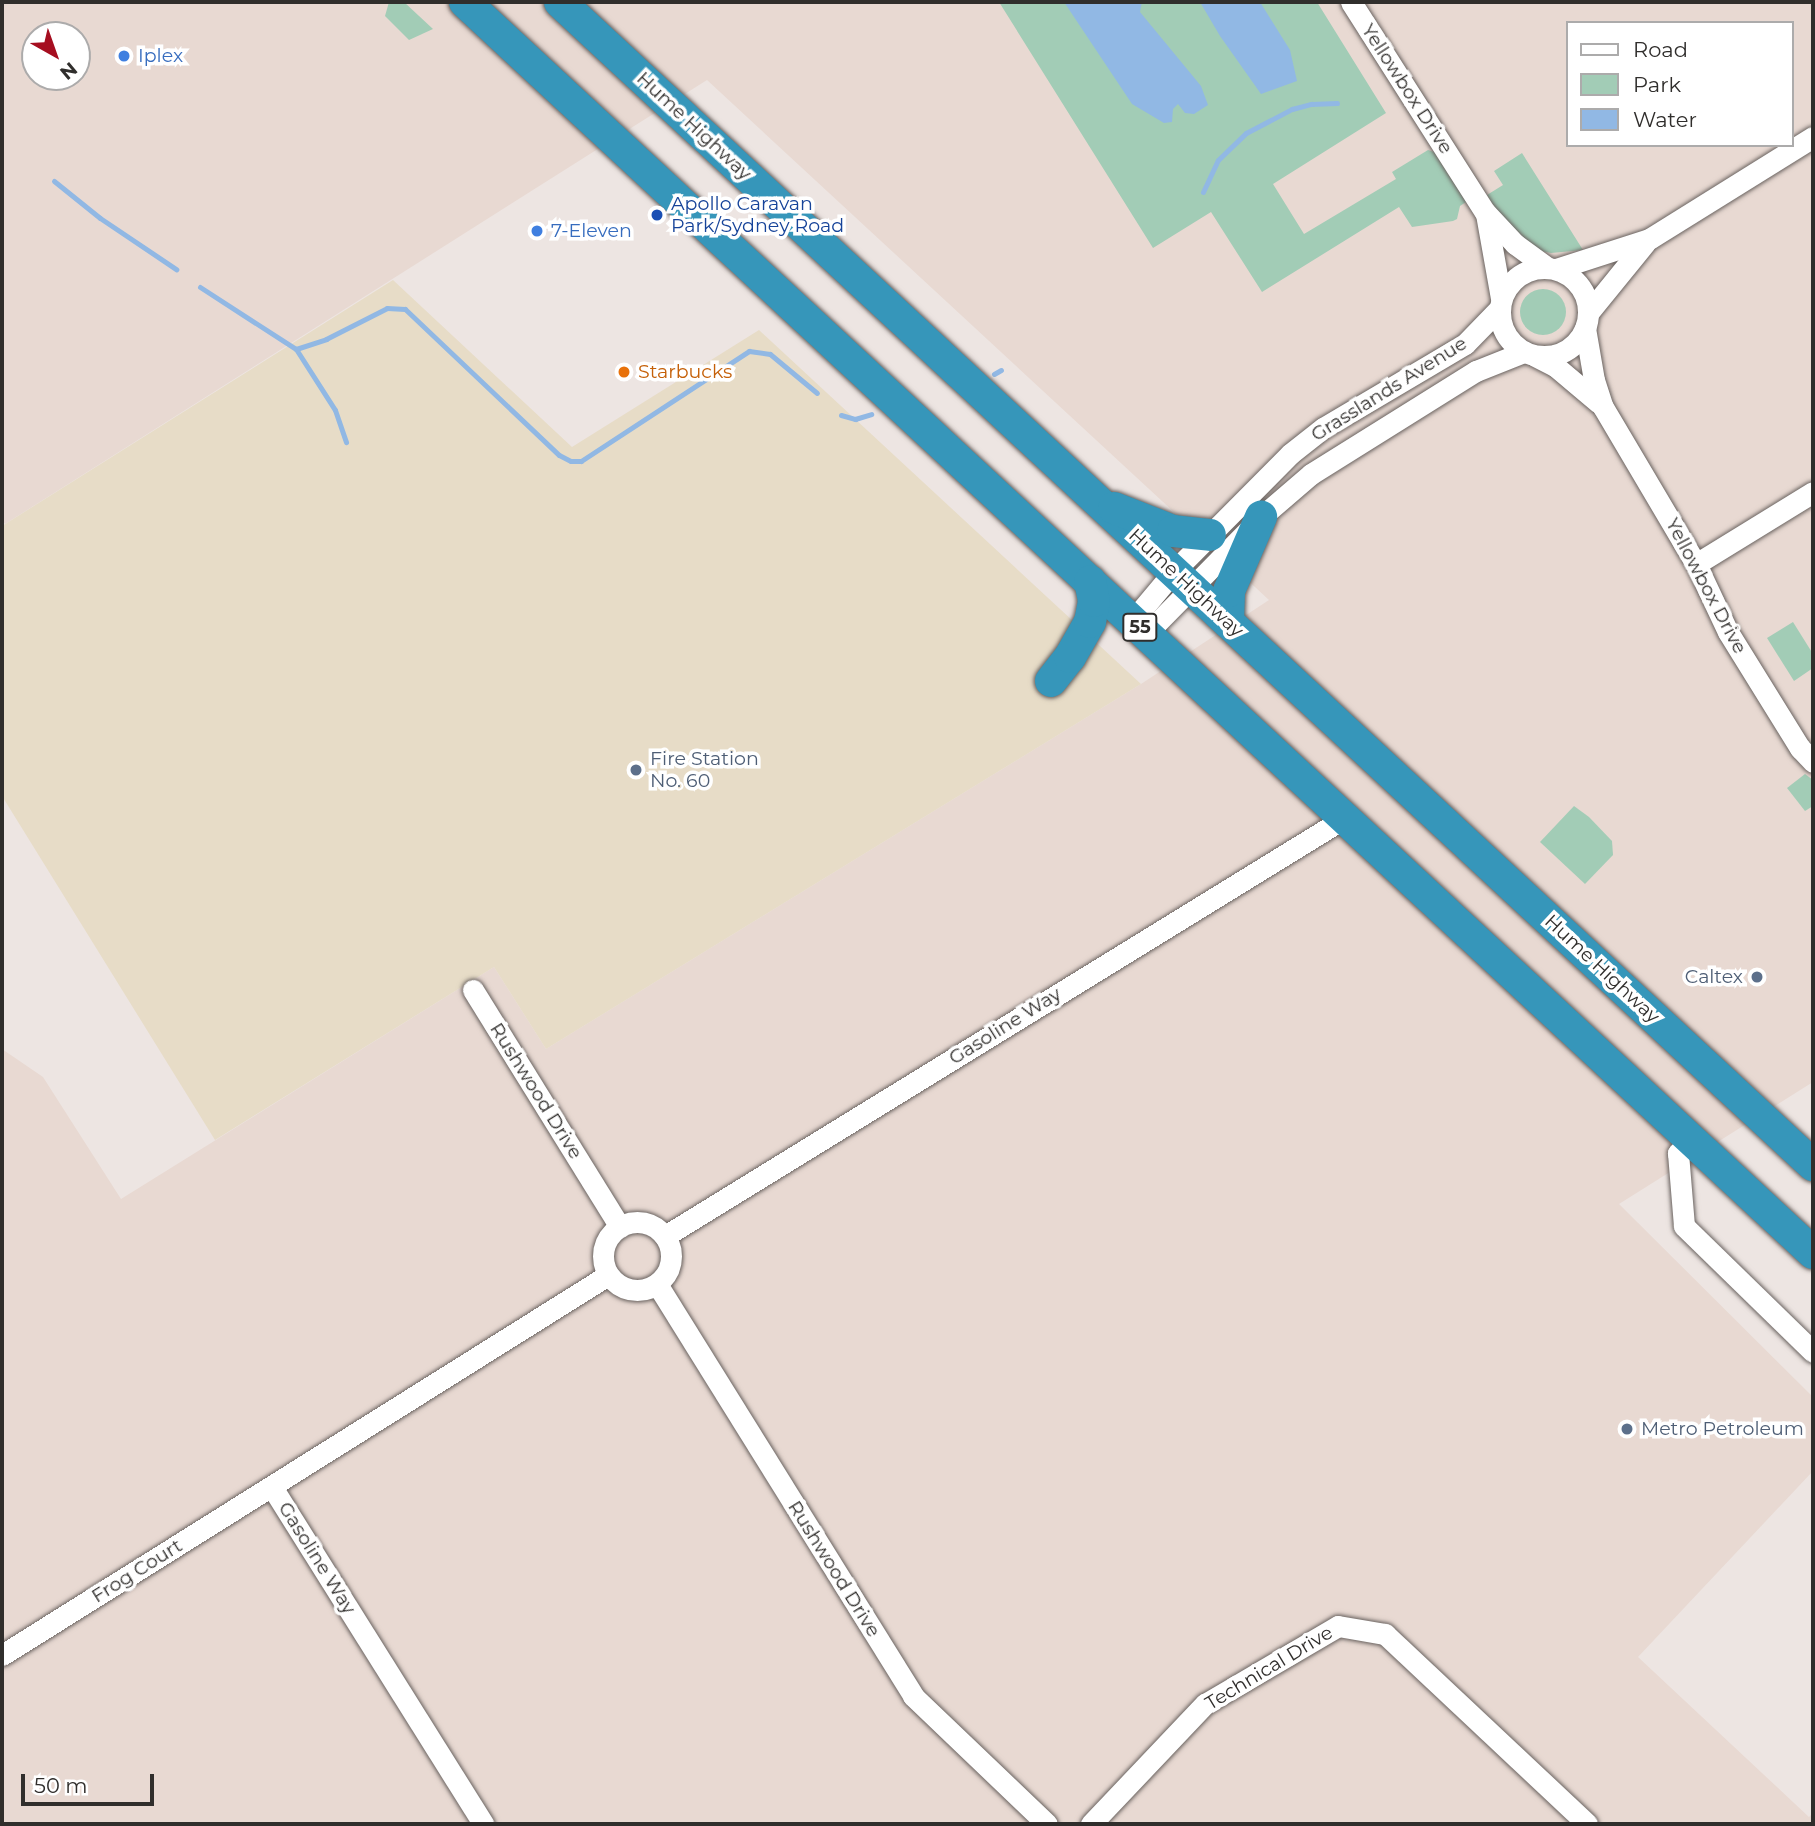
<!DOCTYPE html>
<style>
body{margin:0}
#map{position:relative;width:1815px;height:1826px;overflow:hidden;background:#ede5e2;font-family:Montserrat,sans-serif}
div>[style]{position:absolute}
.built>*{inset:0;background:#e8d9d2}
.education>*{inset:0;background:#e7dcc7}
.green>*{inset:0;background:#a2ccb6}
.round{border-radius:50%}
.water>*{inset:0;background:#91b8e4}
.stream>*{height:5px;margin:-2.5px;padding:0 2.5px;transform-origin:2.5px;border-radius:2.5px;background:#91b8e4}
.roads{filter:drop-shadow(0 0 2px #69625f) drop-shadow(0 0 2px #69625f)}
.minor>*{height:21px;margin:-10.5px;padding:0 10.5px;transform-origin:10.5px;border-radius:10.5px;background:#fff}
.minor>.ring{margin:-10.5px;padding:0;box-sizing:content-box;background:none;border:21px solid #fff;border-radius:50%}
.highway>*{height:32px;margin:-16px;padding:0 16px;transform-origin:16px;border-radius:16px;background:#3696ba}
.dots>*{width:19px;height:19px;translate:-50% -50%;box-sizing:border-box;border:4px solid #fff;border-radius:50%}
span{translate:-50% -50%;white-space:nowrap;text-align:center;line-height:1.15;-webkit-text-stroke:7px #fff;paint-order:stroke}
.shield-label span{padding:2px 5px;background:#fff;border:2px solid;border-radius:5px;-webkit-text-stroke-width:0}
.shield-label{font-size:18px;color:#302e2c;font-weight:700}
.shop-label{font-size:19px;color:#366cbe}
.left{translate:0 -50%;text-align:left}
.street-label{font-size:19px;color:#302e2c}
.transit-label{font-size:19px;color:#164399}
.food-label{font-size:19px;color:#c56008}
.service-label{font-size:19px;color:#4e5e75}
.right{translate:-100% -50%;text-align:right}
.frame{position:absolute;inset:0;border:4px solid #302e2c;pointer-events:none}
.legend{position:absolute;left:1566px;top:21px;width:228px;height:126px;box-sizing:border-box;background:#fff;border:2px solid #acabab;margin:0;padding:9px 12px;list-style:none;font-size:21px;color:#302e2c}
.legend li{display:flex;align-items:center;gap:14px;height:35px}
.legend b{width:35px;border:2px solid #acabab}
.north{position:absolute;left:21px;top:21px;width:70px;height:70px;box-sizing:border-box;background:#fff;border:2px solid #acabab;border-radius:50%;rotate:140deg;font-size:19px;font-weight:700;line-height:28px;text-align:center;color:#302e2c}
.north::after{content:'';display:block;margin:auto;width:24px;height:32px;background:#a60e20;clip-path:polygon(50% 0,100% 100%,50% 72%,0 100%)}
.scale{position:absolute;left:21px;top:1774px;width:133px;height:32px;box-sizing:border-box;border:4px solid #302e2c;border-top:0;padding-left:9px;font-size:21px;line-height:24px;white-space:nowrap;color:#302e2c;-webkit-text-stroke:5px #fff;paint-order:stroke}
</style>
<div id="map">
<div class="built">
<div style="clip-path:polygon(evenodd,2px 2px,1813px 2px,1813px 1082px,1619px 1204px,1813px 1397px,1813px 1471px,1638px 1657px,1809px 1817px,1813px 1813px,1813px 1824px,2px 1824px,2px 1049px,43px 1077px,121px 1199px,494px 967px,546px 1049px,1141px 684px,1269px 600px,707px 80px,5px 524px,2px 520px,2px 2px,1568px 23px,1792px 23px,1792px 145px,1568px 145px,1568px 23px,2px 2px,35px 35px,77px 35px,77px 77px,35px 77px,35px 35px)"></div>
</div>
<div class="education">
<div style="clip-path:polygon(393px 280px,572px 447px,759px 330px,1141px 684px,546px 1049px,494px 967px,215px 1140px,2px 796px,2px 526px)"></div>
</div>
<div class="green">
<div style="clip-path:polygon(389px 2px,404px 2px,433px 29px,409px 40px,385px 16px)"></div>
<div style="clip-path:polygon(999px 2px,1317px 2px,1386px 113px,1273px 184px,1304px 234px,1396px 179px,1392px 172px,1428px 150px,1434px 152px,1466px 202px,1460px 206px,1457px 219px,1453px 221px,1412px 227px,1399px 207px,1262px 292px,1211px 212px,1153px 248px)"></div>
<div style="clip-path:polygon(1522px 153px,1583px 250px,1551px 253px,1536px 250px,1503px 220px,1487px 195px,1503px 185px,1494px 171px)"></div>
<div class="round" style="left:1520px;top:289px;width:46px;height:46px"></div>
<div style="clip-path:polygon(1793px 622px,1813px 654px,1813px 668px,1794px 681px,1767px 638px)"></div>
<div style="clip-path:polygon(1805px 774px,1813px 780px,1813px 806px,1805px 811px,1787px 788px)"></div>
<div style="clip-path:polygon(1574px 806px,1589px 817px,1612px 841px,1613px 855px,1585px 884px,1540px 842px)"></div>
</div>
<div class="water">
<div style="clip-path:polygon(1064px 2px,1142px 2px,1140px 12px,1201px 86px,1208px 105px,1194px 114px,1185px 113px,1178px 104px,1173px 109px,1172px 122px,1164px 123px,1132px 104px)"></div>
<div style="clip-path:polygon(1200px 2px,1260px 2px,1290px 50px,1297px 81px,1261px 94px,1220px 36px)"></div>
</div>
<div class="stream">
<div style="left:54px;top:181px;width:59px;rotate:38.8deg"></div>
<div style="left:100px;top:218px;width:92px;rotate:33.9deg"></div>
<div style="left:1203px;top:192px;width:35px;rotate:-65deg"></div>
<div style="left:1218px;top:160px;width:39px;rotate:-44deg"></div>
<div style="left:1246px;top:133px;width:52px;rotate:-27.6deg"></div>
<div style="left:1292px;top:109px;width:20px;rotate:-15deg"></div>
<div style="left:1311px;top:104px;width:26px;rotate:-2deg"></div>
<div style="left:200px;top:287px;width:114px;rotate:32.9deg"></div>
<div style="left:296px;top:349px;width:32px;rotate:-18deg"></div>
<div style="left:326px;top:339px;width:68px;rotate:-26.9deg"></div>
<div style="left:387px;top:308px;width:18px;rotate:3deg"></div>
<div style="left:405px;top:309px;width:212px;rotate:43.5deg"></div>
<div style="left:559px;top:455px;width:13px;rotate:27deg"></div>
<div style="left:571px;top:461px;width:10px"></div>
<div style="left:581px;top:461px;width:201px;rotate:-33.2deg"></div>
<div style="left:749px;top:351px;width:21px;rotate:8deg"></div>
<div style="left:770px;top:354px;width:61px;rotate:39.7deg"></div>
<div style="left:296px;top:349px;width:72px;rotate:57.4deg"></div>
<div style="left:335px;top:410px;width:34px;rotate:71deg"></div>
<div style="left:994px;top:374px;width:8px;rotate:-30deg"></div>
<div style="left:841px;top:415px;width:15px;rotate:16deg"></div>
<div style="left:855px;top:419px;width:17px;rotate:-17deg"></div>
</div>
<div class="roads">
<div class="minor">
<div style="left:1351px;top:2px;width:249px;rotate:57.5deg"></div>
<div style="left:1485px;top:212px;width:44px;rotate:46.8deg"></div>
<div style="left:1515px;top:244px;width:39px;rotate:36deg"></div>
<div style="left:1486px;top:214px;width:85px;rotate:79.9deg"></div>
<div class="ring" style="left:1500px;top:268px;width:67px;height:67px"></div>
<div style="left:1556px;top:269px;width:98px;rotate:-17.9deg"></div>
<div style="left:1649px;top:239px;width:193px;rotate:-31.9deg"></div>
<div style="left:1589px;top:312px;width:89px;rotate:-50.9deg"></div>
<div style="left:1585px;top:328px;width:53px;rotate:80.2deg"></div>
<div style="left:1594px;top:380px;width:28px;rotate:72deg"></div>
<div style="left:1603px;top:407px;width:182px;rotate:59.4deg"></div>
<div style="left:1696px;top:564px;width:75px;rotate:64.8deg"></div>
<div style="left:1728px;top:632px;width:137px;rotate:58.2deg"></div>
<div style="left:1800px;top:748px;width:19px;rotate:47deg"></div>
<div style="left:1535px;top:356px;width:22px;rotate:27deg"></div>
<div style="left:1555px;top:366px;width:57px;rotate:40.1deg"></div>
<div style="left:1696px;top:564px;width:137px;rotate:-31.6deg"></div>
<div style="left:1133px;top:620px;width:64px;rotate:-50.1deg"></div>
<div style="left:1174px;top:571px;width:165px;rotate:-45.2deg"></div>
<div style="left:1290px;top:454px;width:42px;rotate:-38.2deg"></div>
<div style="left:1323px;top:428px;width:165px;rotate:-30.6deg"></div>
<div style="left:1465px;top:344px;width:50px;rotate:-45.8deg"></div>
<div style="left:1147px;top:633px;width:163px;rotate:-45.5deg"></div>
<div style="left:1261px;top:517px;width:66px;rotate:-40.7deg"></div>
<div style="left:1311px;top:474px;width:195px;rotate:-32deg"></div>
<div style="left:1476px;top:371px;width:52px;rotate:-21.6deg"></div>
<div style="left:473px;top:990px;width:279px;rotate:58.2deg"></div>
<div style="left:1692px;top:1139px;width:20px;rotate:135deg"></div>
<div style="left:1678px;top:1153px;width:73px;rotate:85.3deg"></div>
<div style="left:1684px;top:1226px;width:180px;rotate:44.3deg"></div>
<div class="ring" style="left:603px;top:1222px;width:47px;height:47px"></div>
<div style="left:665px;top:1236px;width:800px;rotate:-31.6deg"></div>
<div style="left:657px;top:1284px;width:485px;rotate:58.1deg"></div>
<div style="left:913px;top:1696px;width:185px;rotate:43.7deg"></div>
<div style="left:272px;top:1487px;width:398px;rotate:57.9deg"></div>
<div style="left:2px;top:1655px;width:715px;rotate:-32.09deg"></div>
<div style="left:1091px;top:1824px;width:166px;rotate:-46.5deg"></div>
<div style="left:1205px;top:1704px;width:154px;rotate:-30.4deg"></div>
<div style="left:1338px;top:1626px;width:48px;rotate:9.7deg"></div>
<div style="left:1385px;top:1634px;width:277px;rotate:43.2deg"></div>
</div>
<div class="highway">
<div style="left:465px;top:2px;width:1839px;rotate:42.86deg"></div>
<div style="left:560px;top:2px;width:1710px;rotate:42.87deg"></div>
<div style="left:1114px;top:508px;width:63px;rotate:21.3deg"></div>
<div style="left:1173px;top:531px;width:37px;rotate:6deg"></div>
<div style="left:1228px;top:622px;width:31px;rotate:-88deg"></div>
<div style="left:1229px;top:591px;width:81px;rotate:-66.6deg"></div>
<div style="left:1051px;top:681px;width:31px;rotate:-52deg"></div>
<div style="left:1070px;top:657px;width:40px;rotate:-60.3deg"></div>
<div style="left:1090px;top:622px;width:21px;rotate:-79deg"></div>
<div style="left:1094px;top:601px;width:20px;rotate:-101deg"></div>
</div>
</div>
<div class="dots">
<div style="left:124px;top:56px;background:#3f7fe0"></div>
<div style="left:657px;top:215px;background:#1a4fb4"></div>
<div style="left:537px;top:231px;background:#3f7fe0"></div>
<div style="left:624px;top:372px;background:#e8710a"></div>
<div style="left:636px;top:770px;background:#5c6f8a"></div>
<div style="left:1757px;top:977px;background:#5c6f8a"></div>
<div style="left:1627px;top:1429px;background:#5c6f8a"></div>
</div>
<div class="shield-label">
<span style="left:1140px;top:627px">55</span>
</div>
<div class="shop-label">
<span class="left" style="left:138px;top:56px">Iplex</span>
<span class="left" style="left:551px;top:231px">7-Eleven</span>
</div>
<div class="street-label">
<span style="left:1407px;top:89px;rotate:57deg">Yellowbox Drive</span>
<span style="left:694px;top:126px;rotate:43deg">Hume Highway</span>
<span style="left:1389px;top:389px;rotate:-32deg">Grasslands Avenue</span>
<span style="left:1186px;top:583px;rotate:43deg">Hume Highway</span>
<span style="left:1706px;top:586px;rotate:62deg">Yellowbox Drive</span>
<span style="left:1602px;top:969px;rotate:43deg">Hume Highway</span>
<span style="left:1005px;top:1026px;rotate:-32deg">Gasoline Way</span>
<span style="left:536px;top:1091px;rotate:58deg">Rushwood Drive</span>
<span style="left:317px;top:1558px;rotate:58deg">Gasoline Way</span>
<span style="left:834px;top:1569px;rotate:58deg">Rushwood Drive</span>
<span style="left:137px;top:1571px;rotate:-32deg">Frog Court</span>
<span style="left:1269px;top:1668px;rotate:-31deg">Technical Drive</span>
</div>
<div class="transit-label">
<span class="left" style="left:671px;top:215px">Apollo Caravan<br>Park/Sydney Road</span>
</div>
<div class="food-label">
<span class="left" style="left:638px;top:372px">Starbucks</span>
</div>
<div class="service-label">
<span class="left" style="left:650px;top:770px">Fire Station<br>No. 60</span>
<span class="right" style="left:1743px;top:977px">Caltex</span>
<span class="left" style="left:1641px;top:1429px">Metro Petroleum</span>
</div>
<div class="frame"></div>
<ul class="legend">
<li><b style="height:9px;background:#fff"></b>Road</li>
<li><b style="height:19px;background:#a2ccb6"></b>Park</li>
<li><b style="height:19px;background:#91b8e4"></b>Water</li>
</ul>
<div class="north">N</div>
<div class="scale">50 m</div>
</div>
